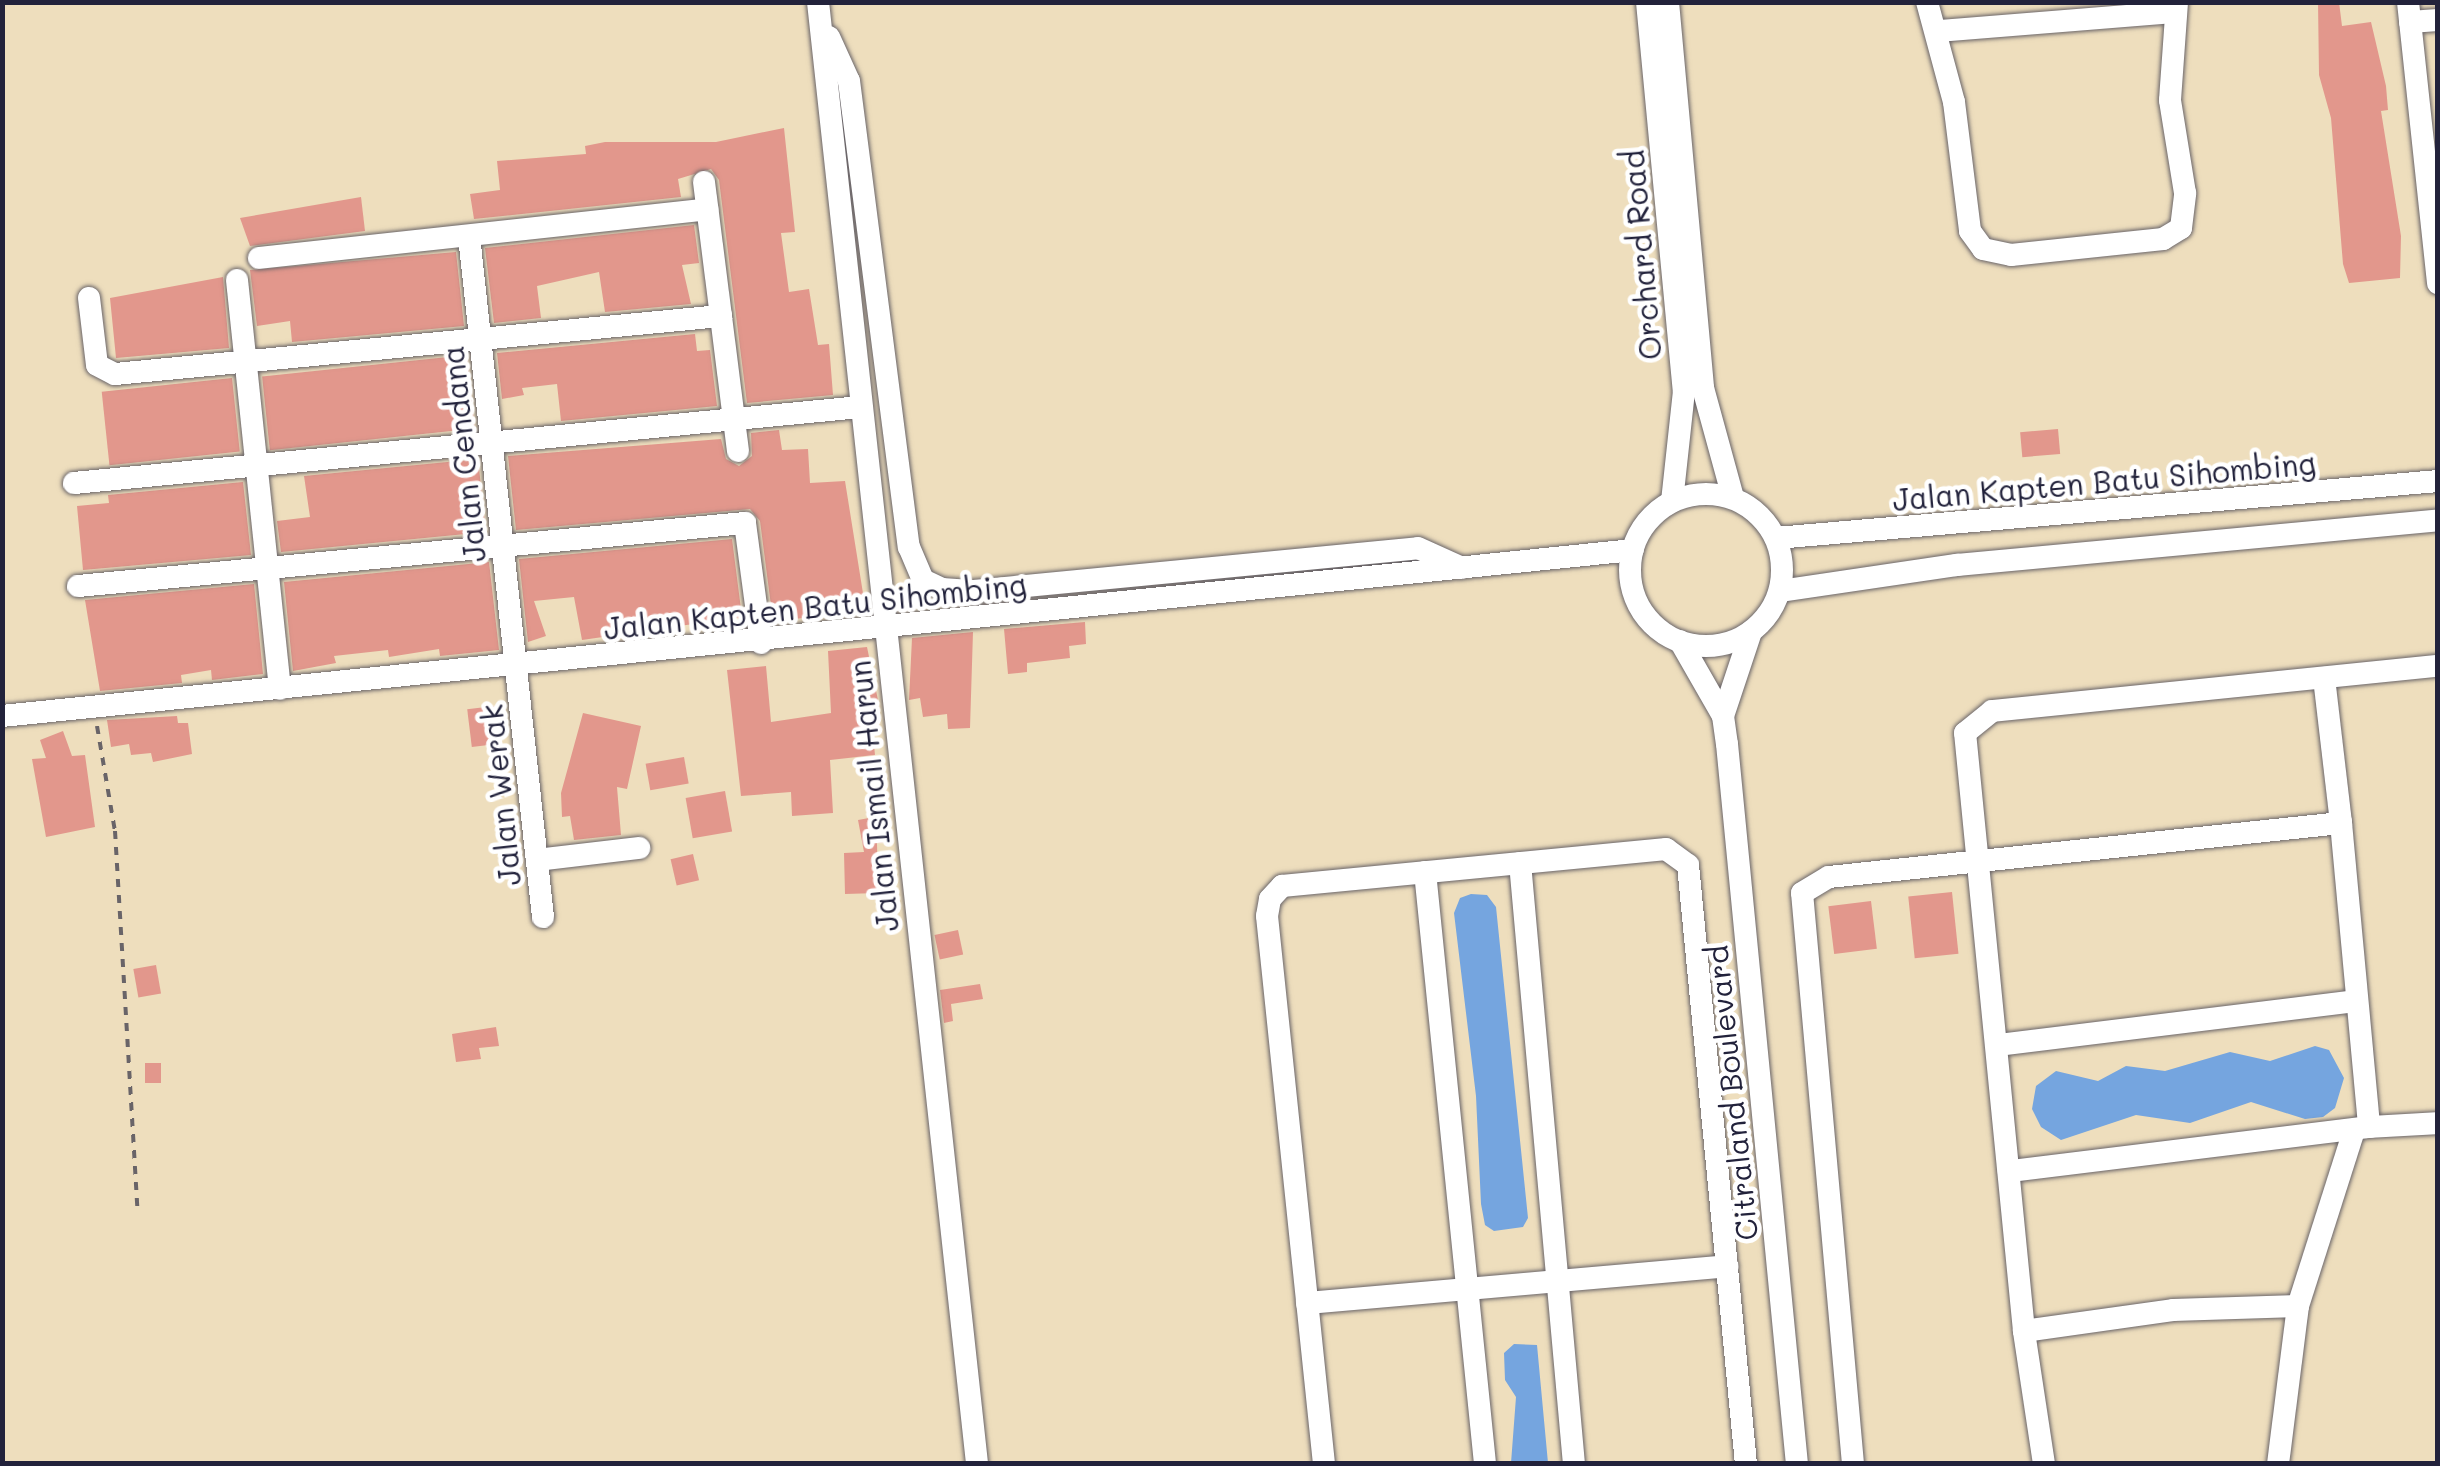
<!DOCTYPE html>
<style>
body{margin:0}
#map{position:relative;width:2440px;height:1466px;overflow:hidden;background:#eedebd;font-family:Mali,sans-serif}
div>[style]{position:absolute}
.water>*{inset:0;background:#75a5df}
.building>*{inset:0;background:#e2978c;transform-origin:0 0}
.path>*{height:4px;margin-top:-2px;transform-origin:0;background:repeating-linear-gradient(90deg,#696468 0 8px,transparent 0 16px)}
.roads{filter:drop-shadow(0 0 2px #696468) drop-shadow(0 0 2px #696468)}
.minor>*{height:22px;margin:-11px;padding:0 11px;transform-origin:11px;border-radius:11px;background:#fff}
.minor>.ring{margin:-11px;padding:0;box-sizing:content-box;background:none;border:22px solid #fff;border-radius:50%}
span{translate:-50% -50%;white-space:nowrap;text-align:center;line-height:1.15;-webkit-text-stroke:9px #fff;paint-order:stroke}
.street-label{font-size:30px;color:#22223b}
.frame{position:absolute;inset:0;border:5px solid #22223b;pointer-events:none}
</style>
<div id="map">
<div class="water">
<div style="clip-path:polygon(1471px 894px,1487px 895px,1496px 907px,1528px 1218px,1523px 1227px,1494px 1231px,1485px 1225px,1481px 1204px,1476px 1096px,1454px 913px,1460px 898px)"></div>
<div style="clip-path:polygon(2315px 1046px,2329px 1050px,2344px 1078px,2335px 1108px,2323px 1117px,2305px 1119px,2251px 1102px,2190px 1123px,2136px 1115px,2061px 1140px,2041px 1127px,2032px 1109px,2036px 1086px,2056px 1071px,2098px 1081px,2126px 1066px,2165px 1071px,2230px 1052px,2270px 1061px)"></div>
<div style="clip-path:polygon(1514px 1344px,1537px 1345px,1548px 1463px,1511px 1463px,1516px 1397px,1505px 1380px,1504px 1353px)"></div>
</div>
<div class="building">
<div style="clip-path:polygon(2318px 2px,2339px 2px,2342px 26px,2371px 22px,2386px 86px,2388px 110px,2381px 111px,2401px 236px,2400px 278px,2349px 283px,2343px 264px,2331px 118px,2319px 75px)"></div>
<div style="clip-path:polygon(784px 128px,795px 232px,781px 233px,789px 292px,809px 289px,818px 345px,829px 344px,833px 395px,747px 403px,719px 180px,711px 169px,678px 179px,681px 197px,474px 219px,470px 194px,500px 190px,497px 161px,586px 154px,585px 146px,605px 142px,716px 142px)"></div>
<div style="clip-path:polygon(361px 197px,365px 231px,250px 246px,240px 218px)"></div>
<div style="clip-path:polygon(694px 225px,699px 263px,682px 265px,691px 304px,605px 312px,599px 272px,537px 286px,541px 318px,494px 323px,485px 248px)"></div>
<div style="clip-path:polygon(456px 252px,464px 326px,292px 342px,290px 321px,257px 326px,250px 270px)"></div>
<div style="clip-path:polygon(223px 277px,229px 348px,116px 358px,110px 298px)"></div>
<div style="clip-path:polygon(695px 334px,697px 351px,710px 350px,717px 406px,561px 421px,557px 384px,522px 388px,524px 395px,502px 399px,497px 353px)"></div>
<div style="left:467px;top:355px;width:74px;height:206px;rotate:84deg"></div>
<div style="left:232px;top:378px;width:74px;height:131px;rotate:84deg"></div>
<div style="left:2058px;top:429px;width:25px;height:38px;rotate:85deg"></div>
<div style="clip-path:polygon(779px 430px,782px 450px,808px 449px,810px 483px,845px 481px,866px 612px,773px 621px,760px 521px,750px 509px,516px 530px,508px 456px,721px 439px,726px 459px,739px 466px,752px 456px,751px 433px)"></div>
<div style="clip-path:polygon(478px 459px,486px 532px,281px 552px,277px 521px,310px 517px,304px 476px)"></div>
<div style="clip-path:polygon(243px 482px,251px 555px,83px 570px,77px 506px,109px 503px,108px 495px)"></div>
<div style="clip-path:polygon(732px 539px,742px 617px,582px 640px,574px 597px,534px 601px,546px 636px,528px 642px,519px 559px)"></div>
<div style="clip-path:polygon(489px 562px,499px 650px,440px 656px,439px 649px,389px 657px,388px 650px,334px 656px,336px 663px,293px 671px,284px 582px)"></div>
<div style="clip-path:polygon(254px 584px,263px 674px,212px 680px,211px 670px,181px 675px,182px 683px,100px 691px,85px 600px)"></div>
<div style="clip-path:polygon(1085px 622px,1086px 644px,1069px 646px,1070px 658px,1027px 663px,1027px 672px,1008px 674px,1004px 629px)"></div>
<div style="clip-path:polygon(973px 632px,970px 728px,948px 729px,947px 714px,923px 717px,920px 698px,909px 700px,912px 638px)"></div>
<div style="clip-path:polygon(867px 647px,879px 705px,870px 707px,875px 755px,830px 760px,833px 813px,792px 816px,791px 792px,741px 796px,727px 670px,766px 666px,771px 722px,831px 713px,828px 651px)"></div>
<div style="left:494px;top:706px;width:38px;height:27px;rotate:83deg"></div>
<div style="clip-path:polygon(583px 713px,641px 726px,627px 789px,617px 787px,621px 835px,574px 840px,570px 816px,562px 817px,561px 793px)"></div>
<div style="clip-path:polygon(177px 716px,178px 723px,188px 723px,192px 754px,153px 762px,151px 753px,131px 755px,129px 744px,111px 747px,107px 720px)"></div>
<div style="clip-path:polygon(63px 731px,72px 756px,85px 755px,95px 827px,46px 837px,32px 759px,46px 758px,40px 740px)"></div>
<div style="left:684px;top:757px;width:27px;height:39px;rotate:80deg"></div>
<div style="left:725px;top:791px;width:41px;height:40px;rotate:80deg"></div>
<div style="clip-path:polygon(880px 816px,885px 842px,877px 843px,878px 893px,845px 894px,844px 853px,864px 852px,858px 820px)"></div>
<div style="left:693px;top:854px;width:27px;height:23px;rotate:77deg"></div>
<div style="left:1952px;top:892px;width:62px;height:44px;rotate:84deg"></div>
<div style="left:1871px;top:901px;width:48px;height:43px;rotate:83deg"></div>
<div style="left:958px;top:930px;width:25px;height:24px;rotate:78deg"></div>
<div style="left:156px;top:965px;width:29px;height:23px;rotate:80deg"></div>
<div style="clip-path:polygon(980px 984px,983px 999px,951px 1004px,953px 1021px,944px 1023px,940px 990px)"></div>
<div style="clip-path:polygon(496px 1027px,499px 1046px,479px 1048px,481px 1059px,456px 1062px,452px 1034px)"></div>
<div style="left:145px;top:1063px;width:16px;height:20px"></div>
</div>
<div class="path">
<div style="left:97px;top:726px;width:107px;rotate:80.3deg"></div>
<div style="left:115px;top:831px;width:383px;rotate:86.6deg"></div>
</div>
<div class="roads">
<div class="minor">
<div style="left:818px;top:2px;width:1471px;rotate:83.79deg"></div>
<div style="left:1647px;top:2px;width:391px;rotate:84.6deg"></div>
<div style="left:1684px;top:391px;width:111px;rotate:96.2deg"></div>
<div style="left:1668px;top:2px;width:388px;rotate:84.8deg"></div>
<div style="left:1703px;top:388px;width:114px;rotate:74.7deg"></div>
<div style="left:1927px;top:2px;width:104px;rotate:74.9deg"></div>
<div style="left:1954px;top:102px;width:130px;rotate:82.9deg"></div>
<div style="left:1970px;top:231px;width:22px;rotate:54deg"></div>
<div style="left:1983px;top:249px;width:29px;rotate:12deg"></div>
<div style="left:2011px;top:255px;width:153px;rotate:-6deg"></div>
<div style="left:2163px;top:239px;width:21px;rotate:-31deg"></div>
<div style="left:2181px;top:228px;width:35px;rotate:-83deg"></div>
<div style="left:2185px;top:193px;width:94px;rotate:-99.2deg"></div>
<div style="left:2170px;top:100px;width:98px;rotate:-85.9deg"></div>
<div style="left:2408px;top:2px;width:283px;rotate:83.9deg"></div>
<div style="left:2410px;top:22px;width:28px;rotate:-4deg"></div>
<div style="left:1939px;top:31px;width:237px;rotate:-4.6deg"></div>
<div style="left:829px;top:37px;width:48px;rotate:65.6deg"></div>
<div style="left:849px;top:81px;width:470px;rotate:82.7deg"></div>
<div style="left:909px;top:547px;width:36px;rotate:67deg"></div>
<div style="left:923px;top:580px;width:21px;rotate:25deg"></div>
<div style="left:942px;top:589px;width:32px;rotate:4deg"></div>
<div style="left:974px;top:591px;width:446px;rotate:-5.5deg"></div>
<div style="left:1418px;top:548px;width:48px;rotate:24.4deg"></div>
<div style="left:704px;top:182px;width:271px;rotate:82.8deg"></div>
<div style="left:469px;top:236px;width:685px;rotate:83.8deg"></div>
<div style="left:259px;top:258px;width:451px;rotate:-6.2deg"></div>
<div style="left:237px;top:280px;width:411px;rotate:84deg"></div>
<div style="left:89px;top:298px;width:67px;rotate:83.2deg"></div>
<div style="left:97px;top:365px;width:20px;rotate:27deg"></div>
<div style="left:115px;top:374px;width:609px;rotate:-5.47deg"></div>
<div style="left:74px;top:483px;width:791px;rotate:-5.52deg"></div>
<div class="ring" style="left:1630px;top:494px;width:130px;height:130px"></div>
<div style="left:1776px;top:538px;width:664px;rotate:-4.92deg"></div>
<div style="left:78px;top:586px;width:670px;rotate:-5.4deg"></div>
<div style="left:745px;top:523px;width:121px;rotate:82.4deg"></div>
<div style="left:1780px;top:591px;width:179px;rotate:-8.4deg"></div>
<div style="left:1957px;top:565px;width:483px;rotate:-5.3deg"></div>
<div style="left:1680px;top:641px;width:86px;rotate:60.2deg"></div>
<div style="left:1723px;top:716px;width:28px;rotate:82deg"></div>
<div style="left:1727px;top:744px;width:723px;rotate:84.45deg"></div>
<div style="left:2324px;top:678px;width:146px;rotate:83.3deg"></div>
<div style="left:2px;top:716px;width:1639px;rotate:-5.81deg"></div>
<div style="left:1723px;top:716px;width:89px;rotate:-71.6deg"></div>
<div style="left:537px;top:860px;width:103px;rotate:-6.7deg"></div>
<div style="left:1520px;top:863px;width:603px;rotate:84.87deg"></div>
<div style="left:1425px;top:872px;width:595px;rotate:84.21deg"></div>
<div style="left:1998px;top:1045px;width:361px;rotate:-7deg"></div>
<div style="left:2369px;top:1127px;width:69px;rotate:-3.3deg"></div>
<div style="left:1307px;top:1303px;width:422px;rotate:-5deg"></div>
<div style="left:2024px;top:1331px;width:150px;rotate:-8deg"></div>
<div style="left:2173px;top:1310px;width:125px;rotate:-1.8deg"></div>
<div style="left:1324px;top:1464px;width:551px;rotate:-95.94deg"></div>
<div style="left:1267px;top:916px;width:17px;rotate:-80deg"></div>
<div style="left:1270px;top:899px;width:18px;rotate:-47deg"></div>
<div style="left:1282px;top:886px;width:386px;rotate:-5.5deg"></div>
<div style="left:1666px;top:849px;width:27px;rotate:36deg"></div>
<div style="left:1688px;top:865px;width:602px;rotate:84.47deg"></div>
<div style="left:1853px;top:1464px;width:573px;rotate:-95.1deg"></div>
<div style="left:1802px;top:893px;width:31px;rotate:-31deg"></div>
<div style="left:1829px;top:877px;width:515px;rotate:-6.02deg"></div>
<div style="left:2341px;top:823px;width:305px;rotate:84.7deg"></div>
<div style="left:2369px;top:1127px;width:363px;rotate:173deg"></div>
<div style="left:2044px;top:1464px;width:134px;rotate:-98.6deg"></div>
<div style="left:2024px;top:1331px;width:601px;rotate:-95.63deg"></div>
<div style="left:1965px;top:733px;width:35px;rotate:-39deg"></div>
<div style="left:1992px;top:711px;width:448px;rotate:-5.8deg"></div>
<div style="left:2278px;top:1464px;width:159px;rotate:-82.8deg"></div>
<div style="left:2298px;top:1306px;width:185px;rotate:-72.3deg"></div>
</div>
</div>
<div class="street-label">
<span style="left:1641px;top:255px;rotate:-95deg">Orchard Road</span>
<span style="left:463px;top:454px;rotate:-96deg">Jalan Cendana</span>
<span style="left:2104px;top:481px;rotate:-5deg">Jalan Kapten Batu Sihombing</span>
<span style="left:815px;top:606px;rotate:-6deg">Jalan Kapten Batu Sihombing</span>
<span style="left:500px;top:795px;rotate:-96deg">Jalan Werak</span>
<span style="left:873px;top:796px;rotate:-96deg">Jalan Ismail Harun</span>
<span style="left:1731px;top:1093px;rotate:-96deg">Citraland Boulevard</span>
</div>
<div class="frame"></div>
</div>
